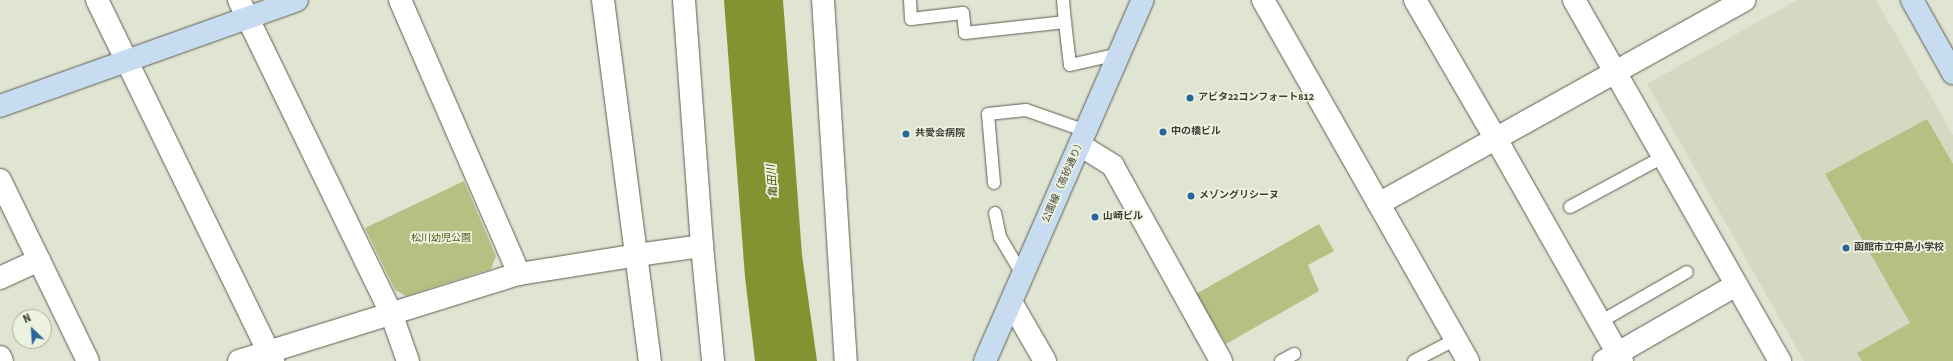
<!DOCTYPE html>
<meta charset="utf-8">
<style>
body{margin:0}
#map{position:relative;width:1953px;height:361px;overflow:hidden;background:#e0e4d2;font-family:"Source Sans 3","Noto Sans JP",sans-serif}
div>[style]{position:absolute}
.built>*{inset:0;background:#d4dac1}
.green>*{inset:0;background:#b5c183}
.water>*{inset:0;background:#849331}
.roads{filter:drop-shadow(0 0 1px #5c5f50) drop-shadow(0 0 1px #5c5f50)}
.lane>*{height:12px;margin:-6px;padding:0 6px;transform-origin:6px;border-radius:6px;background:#fff}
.street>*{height:22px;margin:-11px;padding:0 11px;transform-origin:11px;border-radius:11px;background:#fff}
.secondary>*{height:22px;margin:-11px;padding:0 11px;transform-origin:11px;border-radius:11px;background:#c7dcf0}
.dots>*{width:11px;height:11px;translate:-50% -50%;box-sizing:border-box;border:2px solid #edf2df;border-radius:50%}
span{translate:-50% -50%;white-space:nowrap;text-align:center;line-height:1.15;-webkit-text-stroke:3.5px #edf2df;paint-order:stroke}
.poi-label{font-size:10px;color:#3c3e37;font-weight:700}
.left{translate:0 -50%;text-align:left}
.street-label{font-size:10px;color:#3c3e37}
.park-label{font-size:10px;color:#535e19}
.water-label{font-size:11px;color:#495309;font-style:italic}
.north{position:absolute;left:12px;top:309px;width:40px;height:40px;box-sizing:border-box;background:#edf2df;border:1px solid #a6aa9c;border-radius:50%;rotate:335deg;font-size:11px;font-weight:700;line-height:16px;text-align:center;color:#3c3e37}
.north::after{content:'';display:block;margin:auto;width:14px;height:18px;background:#29649c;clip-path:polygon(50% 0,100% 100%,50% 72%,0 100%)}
</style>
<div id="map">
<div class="built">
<div style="clip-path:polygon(1797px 0,1876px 0,1953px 135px,1953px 361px,1804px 361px,1647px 84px)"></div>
</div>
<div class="green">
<div style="clip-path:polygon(1927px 119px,1953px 164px,1953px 361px,1862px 361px,1857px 353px,1910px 323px,1825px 174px)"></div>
<div style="clip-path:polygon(464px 181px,496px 256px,491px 269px,406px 296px,395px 290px,365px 228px)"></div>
<div style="clip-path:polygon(1319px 224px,1334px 251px,1308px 265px,1319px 291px,1226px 344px,1196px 294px)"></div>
</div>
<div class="water">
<div style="clip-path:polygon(724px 0,783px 0,802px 255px,817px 361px,755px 361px,745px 277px)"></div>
</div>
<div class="roads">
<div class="lane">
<div style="left:910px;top:0;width:19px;rotate:87deg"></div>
<div style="left:911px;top:19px;width:52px;rotate:-6.6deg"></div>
<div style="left:963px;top:13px;width:20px;rotate:84deg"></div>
<div style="left:965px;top:33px;width:101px;rotate:-6.3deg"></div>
<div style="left:1065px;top:22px;width:43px;rotate:83.4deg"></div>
<div style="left:1070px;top:65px;width:50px;rotate:-12.7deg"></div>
<div style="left:1063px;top:0;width:22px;rotate:85deg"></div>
<div style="left:994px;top:183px;width:69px;rotate:-95deg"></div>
<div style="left:988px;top:114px;width:38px;rotate:-6deg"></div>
<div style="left:1026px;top:110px;width:64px;rotate:19.3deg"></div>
<div style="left:1570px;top:207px;width:106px;rotate:-28.3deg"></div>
<div style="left:995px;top:213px;width:25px;rotate:78deg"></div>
<div style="left:1000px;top:237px;width:43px;rotate:59.3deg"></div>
<div style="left:1600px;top:322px;width:100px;rotate:-29.9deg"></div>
<div style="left:1281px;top:361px;width:15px;rotate:-28deg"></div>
<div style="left:1414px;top:361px;width:47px;rotate:-27.6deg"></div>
</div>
<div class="street">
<div style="left:97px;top:0;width:402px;rotate:64deg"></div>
<div style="left:239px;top:0;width:348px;rotate:64.1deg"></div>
<div style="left:391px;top:313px;width:51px;rotate:70.5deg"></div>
<div style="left:400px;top:0;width:299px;rotate:66.5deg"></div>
<div style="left:603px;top:0;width:364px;rotate:82.6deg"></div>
<div style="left:684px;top:0;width:247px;rotate:85.8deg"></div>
<div style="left:702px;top:246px;width:116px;rotate:84.5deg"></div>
<div style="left:823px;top:0;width:362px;rotate:86.4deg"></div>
<div style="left:1263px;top:0;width:415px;rotate:60.4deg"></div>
<div style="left:1415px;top:0;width:161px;rotate:59.8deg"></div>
<div style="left:1496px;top:139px;width:255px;rotate:60.4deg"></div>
<div style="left:1574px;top:0;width:416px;rotate:60.3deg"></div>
<div style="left:1080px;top:145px;width:39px;rotate:32deg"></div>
<div style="left:1113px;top:166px;width:223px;rotate:61deg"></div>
<div style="left:0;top:180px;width:201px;rotate:64.1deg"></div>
<div style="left:1380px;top:203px;width:417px;rotate:-29.1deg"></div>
<div style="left:0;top:278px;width:43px;rotate:-24.8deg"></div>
<div style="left:1011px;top:302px;width:68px;rotate:60deg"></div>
<div style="left:0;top:357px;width:4px;rotate:63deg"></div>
<div style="left:239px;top:361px;width:293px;rotate:-17.3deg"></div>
<div style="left:519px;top:274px;width:120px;rotate:-9.1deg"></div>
<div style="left:637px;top:255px;width:66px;rotate:-7.9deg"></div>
<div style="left:1604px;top:361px;width:152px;rotate:-29.9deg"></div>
</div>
<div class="secondary">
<div style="left:1912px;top:0;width:84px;rotate:60.7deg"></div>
<div style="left:0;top:106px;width:315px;rotate:-19.6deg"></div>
<div style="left:985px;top:361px;width:394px;rotate:-66.4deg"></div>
</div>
</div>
<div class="dots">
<div style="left:1190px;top:98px;background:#29649c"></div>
<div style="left:1163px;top:132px;background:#29649c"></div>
<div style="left:906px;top:134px;background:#29649c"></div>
<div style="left:1191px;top:196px;background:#29649c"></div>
<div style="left:1095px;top:217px;background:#29649c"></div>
<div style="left:1846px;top:248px;background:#29649c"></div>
</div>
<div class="poi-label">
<span class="left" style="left:1198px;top:98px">アビタ22コンフォート812</span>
<span class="left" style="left:1171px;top:132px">中の橋ビル</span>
<span class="left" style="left:915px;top:134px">共愛会病院</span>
<span class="left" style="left:1199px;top:196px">メゾングリシーヌ</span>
<span class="left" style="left:1103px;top:217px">山崎ビル</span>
<span class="left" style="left:1854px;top:248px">函館市立中島小学校</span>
</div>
<div class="street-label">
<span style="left:1064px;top:181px;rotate:-66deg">公園線（高砂通り）</span>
</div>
<div class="park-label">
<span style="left:441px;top:239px">松川幼児公園</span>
</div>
<div class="water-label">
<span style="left:773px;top:181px;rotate:-95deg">亀田川</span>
</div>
<div class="north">N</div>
</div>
